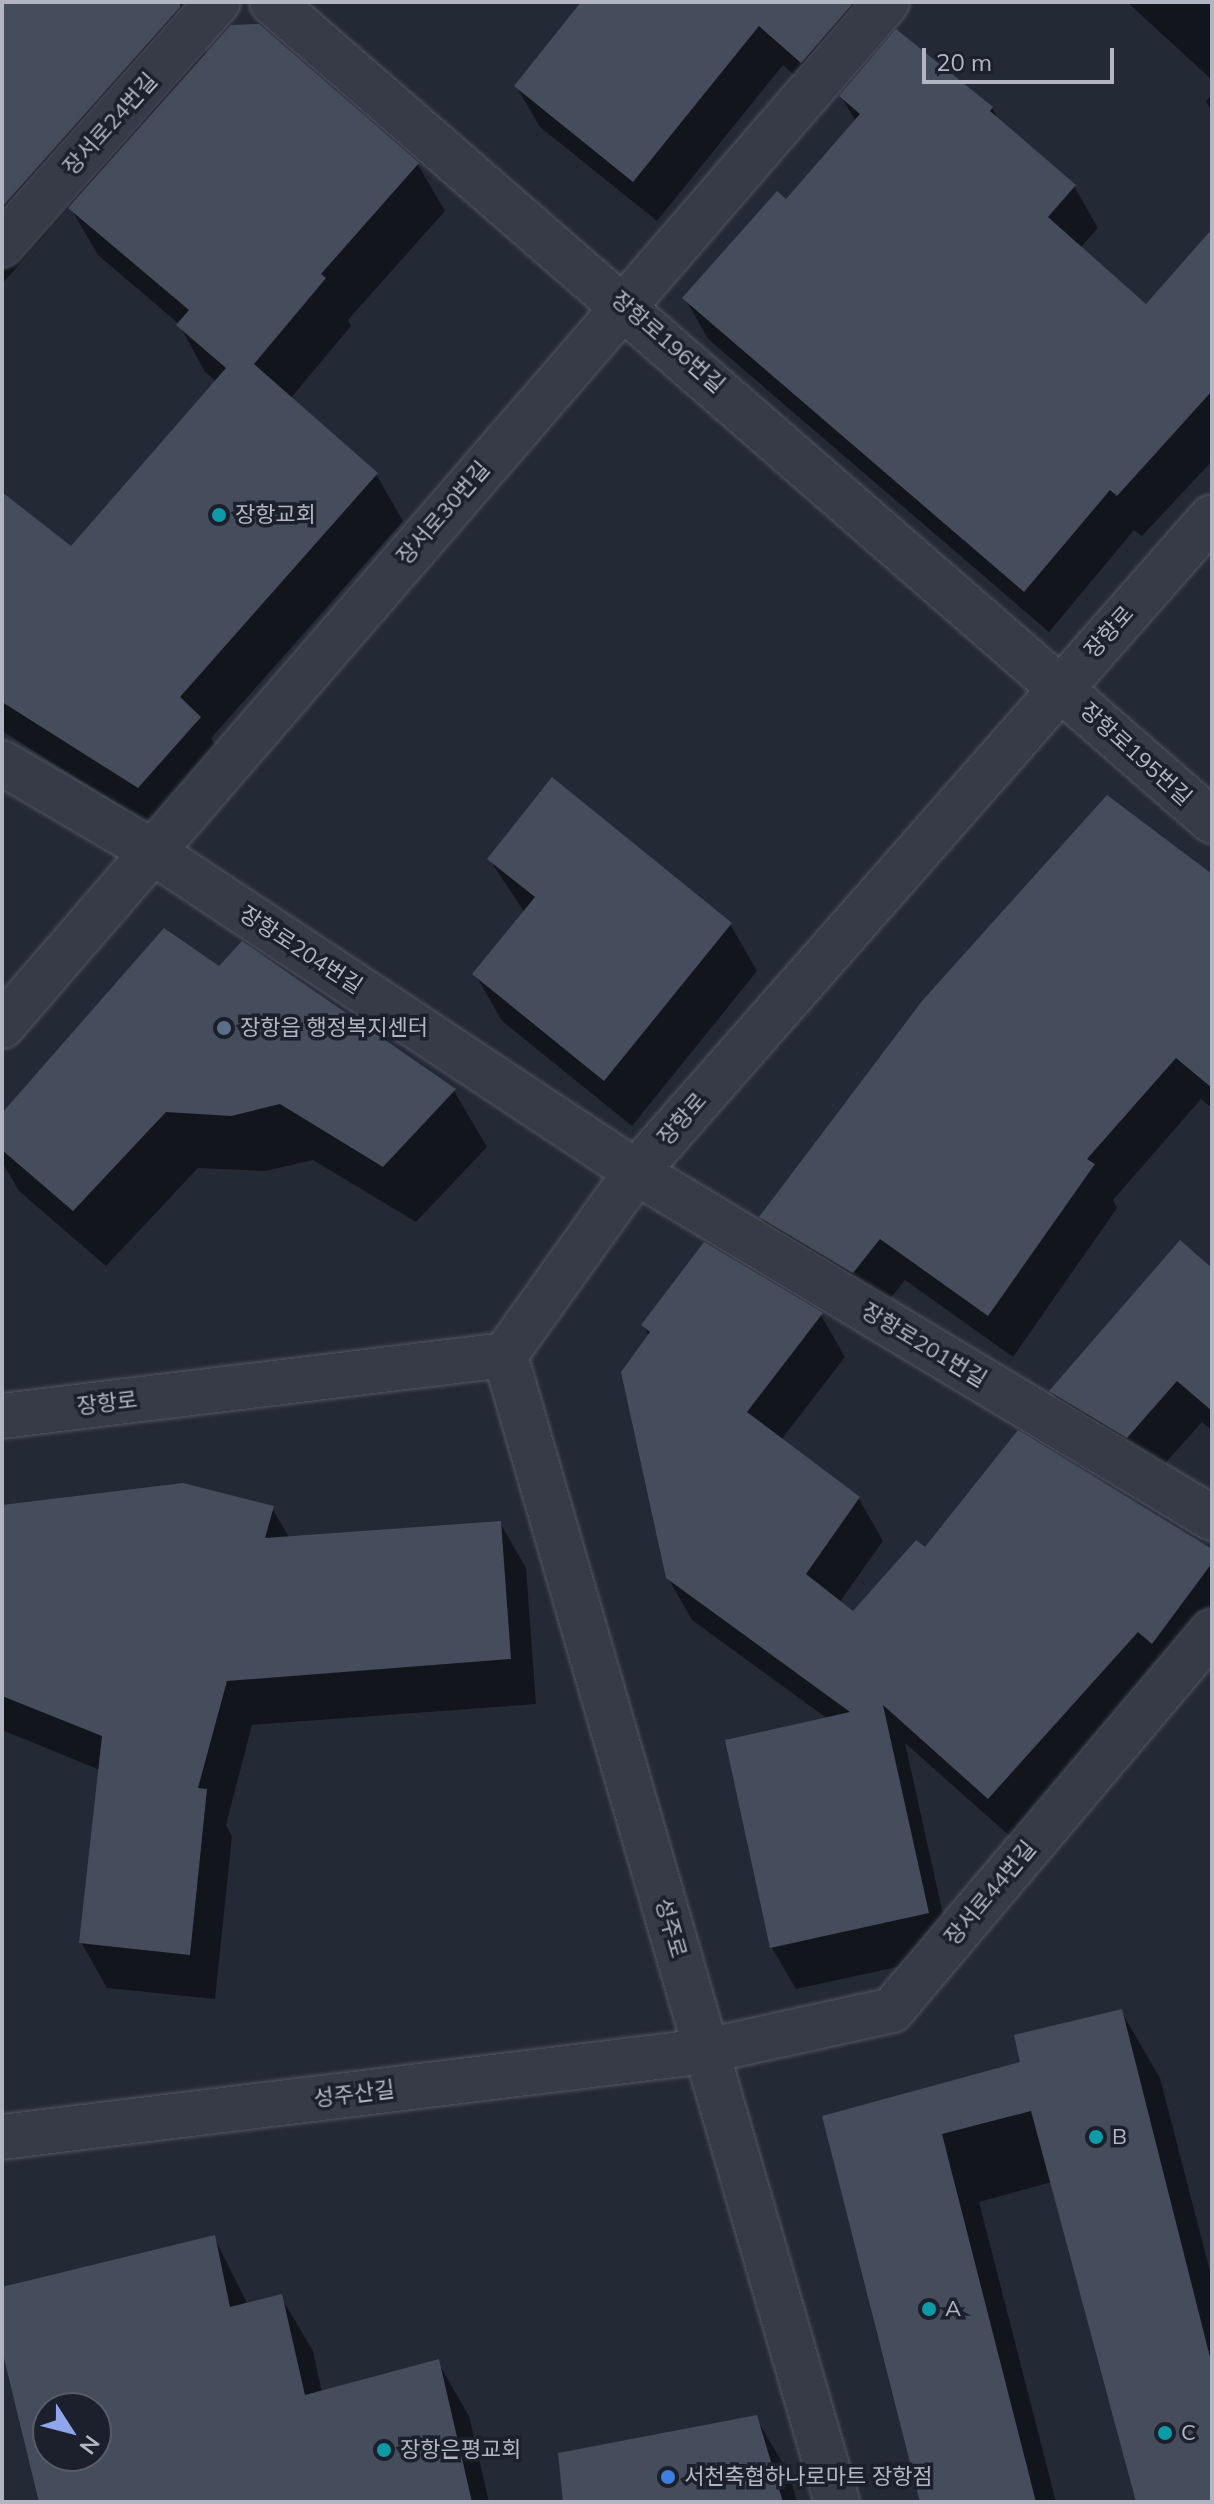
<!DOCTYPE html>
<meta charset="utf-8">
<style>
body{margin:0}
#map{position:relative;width:1214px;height:2504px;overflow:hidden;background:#242936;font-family:Mulish,"Noto Sans KR",sans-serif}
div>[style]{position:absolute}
.shadow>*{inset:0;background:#0007}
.building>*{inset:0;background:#454c5b}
.roads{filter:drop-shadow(0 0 2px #525662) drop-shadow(0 0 2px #525662)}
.minor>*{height:44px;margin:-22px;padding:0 22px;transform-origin:22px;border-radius:22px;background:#373b47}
.tertiary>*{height:44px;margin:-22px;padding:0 22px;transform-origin:22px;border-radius:22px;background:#373b47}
.dots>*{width:22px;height:22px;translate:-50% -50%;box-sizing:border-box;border:4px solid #1c202c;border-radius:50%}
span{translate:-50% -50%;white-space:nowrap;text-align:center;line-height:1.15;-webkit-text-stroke:7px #1c202c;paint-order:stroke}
.street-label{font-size:22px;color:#b2b6c3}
.poi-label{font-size:22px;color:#b2b6c3}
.left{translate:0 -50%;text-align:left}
.frame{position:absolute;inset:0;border:4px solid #b2b6c3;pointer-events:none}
.north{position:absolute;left:32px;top:2392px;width:80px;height:80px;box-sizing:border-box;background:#1c202c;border:2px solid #585c68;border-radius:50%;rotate:126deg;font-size:22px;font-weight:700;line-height:32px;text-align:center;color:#b2b6c3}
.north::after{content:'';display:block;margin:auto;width:28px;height:36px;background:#90a6ea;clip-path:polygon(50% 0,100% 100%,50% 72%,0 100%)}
.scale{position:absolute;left:922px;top:48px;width:192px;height:36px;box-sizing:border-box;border:4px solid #b2b6c3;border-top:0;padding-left:10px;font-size:24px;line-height:28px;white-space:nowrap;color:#b2b6c3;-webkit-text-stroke:6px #1c202c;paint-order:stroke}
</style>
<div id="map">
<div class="shadow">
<div style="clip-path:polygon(2px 2px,202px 2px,206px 56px,258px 26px,418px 165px,445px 211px,348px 320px,351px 326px,290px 399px,376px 474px,403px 521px,211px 738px,226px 765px,165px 834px,2px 731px,2px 494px,72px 548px,217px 382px,205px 372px,179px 324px,98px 255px,70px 207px,2px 284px)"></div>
<div style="clip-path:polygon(584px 2px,896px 2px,826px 103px,783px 65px,657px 221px,540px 127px,516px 86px)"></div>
<div style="clip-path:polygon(1127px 2px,1212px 2px,1212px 80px)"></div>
<div style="clip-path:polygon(1212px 94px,1212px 112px,1206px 101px)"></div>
<div style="clip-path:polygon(841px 96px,992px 108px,1000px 123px,1074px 186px,1098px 228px,1080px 248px,1146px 307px,1212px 232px,1212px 461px,1142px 536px,1134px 530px,1049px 632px,708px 339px,685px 298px,787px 202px,856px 122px)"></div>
<div style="clip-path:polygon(489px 859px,730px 924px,757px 971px,632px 1126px,502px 1021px,475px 974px,525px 913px)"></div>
<div style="clip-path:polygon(1212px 878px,1212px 1108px,1201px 1099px,1113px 1200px,1117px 1208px,1013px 1357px,905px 1280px,878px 1314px,786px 1259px,761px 1217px)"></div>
<div style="clip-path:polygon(219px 969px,454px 1091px,487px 1147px,416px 1222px,313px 1160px,265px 1171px,198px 1168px,106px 1266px,19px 1191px,2px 1162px,2px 1116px)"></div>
<div style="clip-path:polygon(1212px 1271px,1212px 1430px,1202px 1422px,1151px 1479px,1076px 1433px,1051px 1391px)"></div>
<div style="clip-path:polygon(821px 1315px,845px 1357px,781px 1440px,859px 1499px,883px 1541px,839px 1603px,853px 1614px,926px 1550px,1212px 1552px,1212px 1637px,1013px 1839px,905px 1743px,952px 1955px,796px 1989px,772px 1948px,728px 1742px,828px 1719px,692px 1620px,668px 1578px,649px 1336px,643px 1325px)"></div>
<div style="clip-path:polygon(272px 1508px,290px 1539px,500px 1523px,526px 1568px,536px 1704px,252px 1725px,226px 1825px,232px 1836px,215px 1999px,107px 1988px,81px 1942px,100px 1770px,2px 1730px,2px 1509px)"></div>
<div style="clip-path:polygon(1121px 2011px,1160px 2078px,1212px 2279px,1212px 2502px,1138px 2502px,1052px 2182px,979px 2202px,1056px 2502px,922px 2502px,824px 2118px,1023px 2064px)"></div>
<div style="clip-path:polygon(evenodd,214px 2237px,248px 2305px,281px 2297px,313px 2351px,322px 2393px,438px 2362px,469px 2416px,489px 2502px,41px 2502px,2px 2342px,2px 2289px,214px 2237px,48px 2408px,96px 2408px,96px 2456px,48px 2456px,48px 2408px)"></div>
<div style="clip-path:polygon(756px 2418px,789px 2474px,797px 2502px,565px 2502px)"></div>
</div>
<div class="building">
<div style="clip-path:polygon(2px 2px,180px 2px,180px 7px,2px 207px)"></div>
<div style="clip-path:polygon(581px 2px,854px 2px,801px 63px,759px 26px,633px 182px,514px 86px)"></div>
<div style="clip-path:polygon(259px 24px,419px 163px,321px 274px,326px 278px,254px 364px,378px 473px,180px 697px,201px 717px,138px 788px,2px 702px,2px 492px,71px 546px,226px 368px,176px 325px,189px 310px,68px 208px,231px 25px)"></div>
<div style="clip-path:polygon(896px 29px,993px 107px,990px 111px,1076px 185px,1048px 217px,1146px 304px,1212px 229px,1212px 391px,1117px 496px,1110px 490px,1024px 592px,682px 298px,777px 191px,786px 199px,860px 114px,839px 96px)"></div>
<div style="clip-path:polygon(552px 777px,732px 923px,604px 1081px,472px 974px,535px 897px,487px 859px)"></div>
<div style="clip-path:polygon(1107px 795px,1212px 874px,1212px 1088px,1176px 1058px,1087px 1159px,1095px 1164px,988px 1316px,880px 1239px,853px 1273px,759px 1217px,922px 1001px)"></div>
<div style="clip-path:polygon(164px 928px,219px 966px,242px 941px,456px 1089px,383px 1167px,280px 1104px,231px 1116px,166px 1112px,73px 1211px,2px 1150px,2px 1113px)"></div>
<div style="clip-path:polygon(1180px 1240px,1212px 1268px,1212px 1411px,1177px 1381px,1127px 1438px,1049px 1391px)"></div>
<div style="clip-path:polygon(704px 1242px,823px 1313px,747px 1412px,860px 1497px,806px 1574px,853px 1611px,916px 1540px,925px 1547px,1018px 1430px,1212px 1549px,1212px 1563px,1152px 1644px,1138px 1632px,988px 1799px,883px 1705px,929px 1913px,770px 1948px,725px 1740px,850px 1712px,666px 1578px,621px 1372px,650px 1332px,641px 1325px)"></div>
<div style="clip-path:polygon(183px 1483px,274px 1506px,265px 1538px,501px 1521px,511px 1659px,227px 1681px,198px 1788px,207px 1789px,190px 1955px,79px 1943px,102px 1736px,2px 1696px,2px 1505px)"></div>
<div style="clip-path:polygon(1122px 2009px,1212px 2365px,1212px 2502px,1136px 2502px,1031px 2111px,942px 2134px,1036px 2502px,920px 2502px,822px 2116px,1020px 2062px,1014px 2035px)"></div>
<div style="clip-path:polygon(evenodd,215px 2235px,230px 2307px,282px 2294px,305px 2395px,439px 2359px,472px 2502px,39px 2502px,2px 2350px,2px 2287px,215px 2235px,48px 2408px,96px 2408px,96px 2456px,48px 2456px,48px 2408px)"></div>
<div style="clip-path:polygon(757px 2415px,783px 2502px,563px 2502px,558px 2453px)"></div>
</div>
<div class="roads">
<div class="minor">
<div style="left:272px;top:2px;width:1247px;rotate:41.06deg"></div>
<div style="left:2px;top:245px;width:325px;rotate:-48.4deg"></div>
<div style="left:2px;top:763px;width:172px;rotate:30.4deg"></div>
<div style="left:150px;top:850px;width:583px;rotate:33.53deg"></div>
<div style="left:636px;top:1172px;width:672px;rotate:30.99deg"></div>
<div style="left:2px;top:1026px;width:1353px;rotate:-49.16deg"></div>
<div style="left:2px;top:2137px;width:709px;rotate:-6.96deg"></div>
<div style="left:706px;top:2051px;width:190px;rotate:-12.4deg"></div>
<div style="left:892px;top:2010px;width:496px;rotate:-49.8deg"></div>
</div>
<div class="tertiary">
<div style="left:505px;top:1355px;width:1194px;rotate:73.86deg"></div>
<div style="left:2px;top:1416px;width:507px;rotate:-6.91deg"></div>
<div style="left:505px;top:1355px;width:225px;rotate:-54.4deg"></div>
<div style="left:636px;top:1172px;width:872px;rotate:-48.67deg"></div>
</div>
</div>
<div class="dots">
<div style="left:219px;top:515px;background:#0f9aa8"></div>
<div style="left:224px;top:1028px;background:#5c6f8a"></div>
<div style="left:1096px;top:2137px;background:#0f9aa8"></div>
<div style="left:929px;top:2309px;background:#0f9aa8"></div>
<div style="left:1165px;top:2433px;background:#0f9aa8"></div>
<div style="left:384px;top:2450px;background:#0f9aa8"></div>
<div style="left:668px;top:2477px;background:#3f7fe0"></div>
</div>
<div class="street-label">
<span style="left:110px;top:124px;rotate:-48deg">장서로24번길</span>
<span style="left:668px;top:342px;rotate:41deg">장항로196번길</span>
<span style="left:443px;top:513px;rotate:-49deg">장서로30번길</span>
<span style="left:1109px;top:632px;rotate:-48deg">장항로</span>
<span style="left:1136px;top:754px;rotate:42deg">장항로195번길</span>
<span style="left:301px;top:950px;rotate:33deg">장항로204번길</span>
<span style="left:682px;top:1119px;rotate:-49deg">장항로</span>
<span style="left:924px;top:1345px;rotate:31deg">장항로201번길</span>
<span style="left:107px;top:1403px;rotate:-7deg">장항로</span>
<span style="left:990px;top:1893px;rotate:-50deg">장서로44번길</span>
<span style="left:671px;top:1928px;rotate:74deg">성주로</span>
<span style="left:354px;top:2094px;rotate:-7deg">성주산길</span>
</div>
<div class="poi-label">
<span class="left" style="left:235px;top:515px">장항교회</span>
<span class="left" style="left:240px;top:1028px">장항읍 행정복지센터</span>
<span class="left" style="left:1112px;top:2137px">B</span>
<span class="left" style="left:945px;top:2309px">A</span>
<span class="left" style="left:1181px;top:2433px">C</span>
<span class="left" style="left:400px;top:2450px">장항은평교회</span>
<span class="left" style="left:684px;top:2477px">서천축협하나로마트 장항점</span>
</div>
<div class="frame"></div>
<div class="north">N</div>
<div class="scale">20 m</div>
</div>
